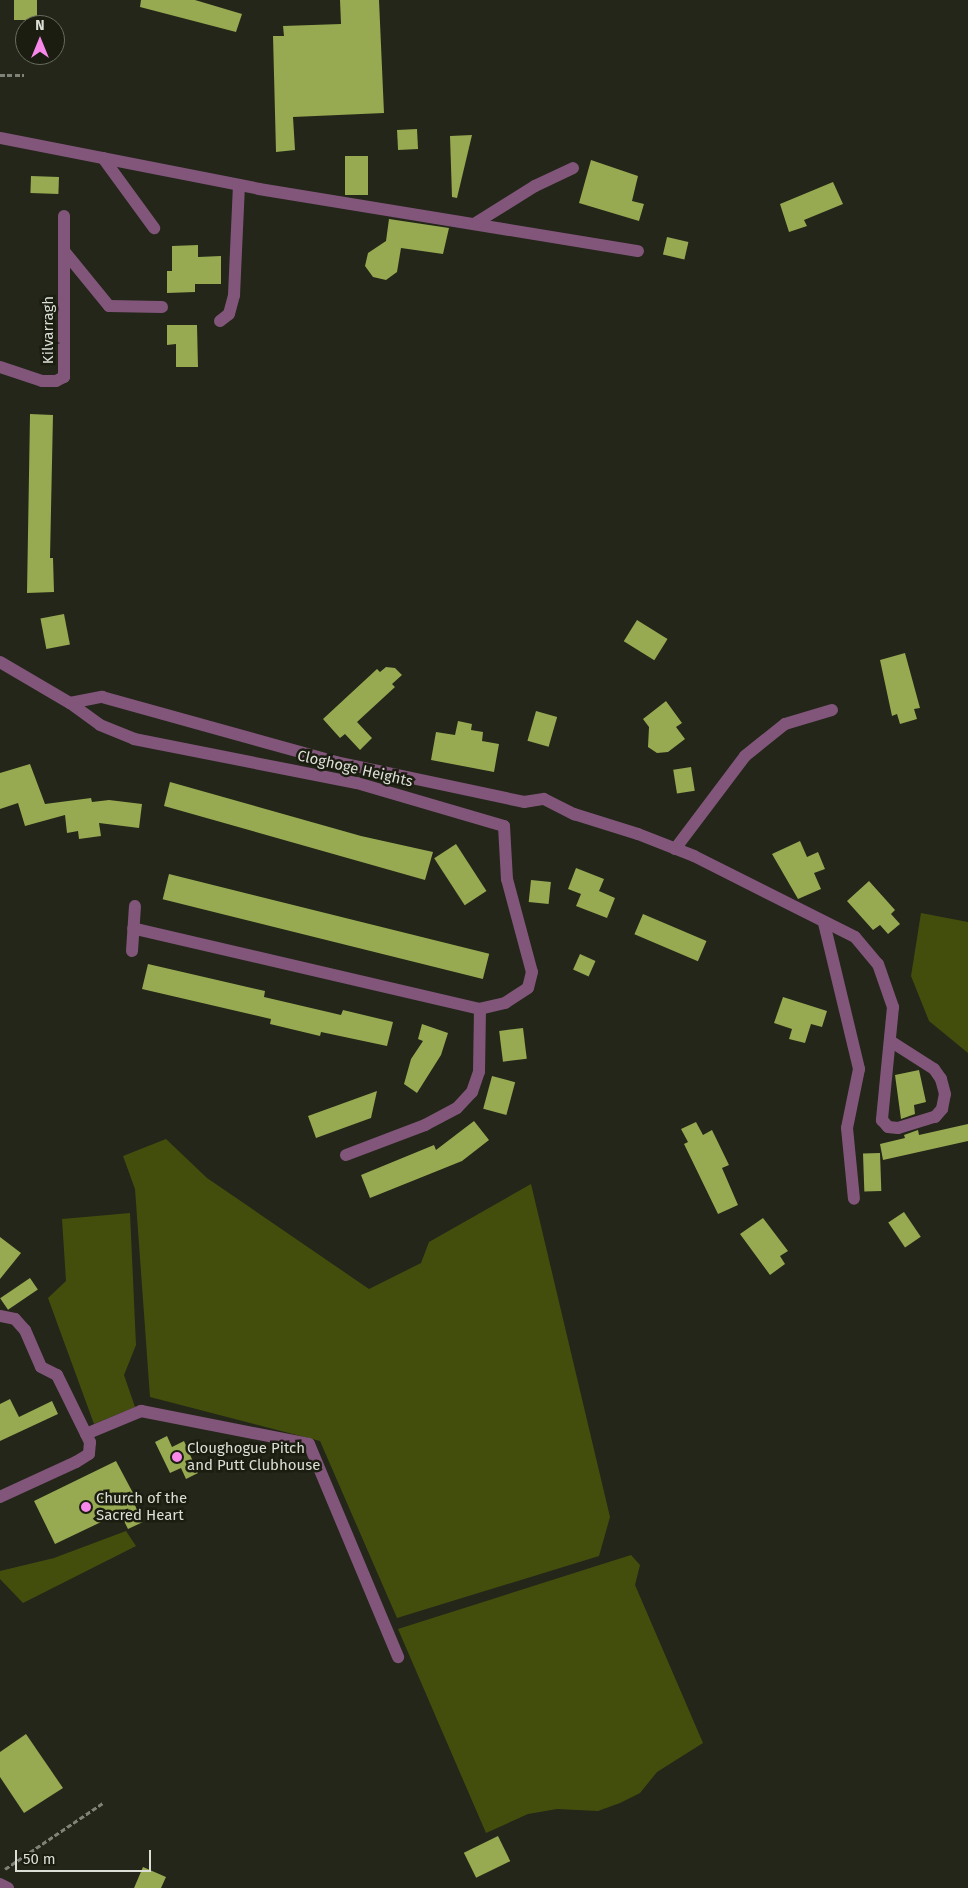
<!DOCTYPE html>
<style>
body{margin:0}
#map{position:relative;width:968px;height:1888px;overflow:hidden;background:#232619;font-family:"Fira Sans",sans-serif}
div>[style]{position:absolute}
.green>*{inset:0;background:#434e0d}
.building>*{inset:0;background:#97a951;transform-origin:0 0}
.path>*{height:3px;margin-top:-1.5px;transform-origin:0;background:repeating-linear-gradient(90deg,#7f8277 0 5px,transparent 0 7.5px)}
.minor>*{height:12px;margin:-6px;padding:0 6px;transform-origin:6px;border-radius:6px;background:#82567b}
.dots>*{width:14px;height:14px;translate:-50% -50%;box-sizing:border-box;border:2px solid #1a1d10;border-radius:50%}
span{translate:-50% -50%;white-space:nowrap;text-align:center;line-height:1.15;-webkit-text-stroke:5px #1a1d10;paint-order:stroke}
.street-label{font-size:15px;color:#dcdfd6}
.poi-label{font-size:15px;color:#dcdfd6}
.left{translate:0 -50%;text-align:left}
.north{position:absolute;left:15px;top:15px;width:50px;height:50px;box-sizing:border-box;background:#1a1d10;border:1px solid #686b5f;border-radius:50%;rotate:0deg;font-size:14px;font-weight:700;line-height:20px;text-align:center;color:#dcdfd6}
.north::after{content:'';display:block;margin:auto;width:18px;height:22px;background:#f888ea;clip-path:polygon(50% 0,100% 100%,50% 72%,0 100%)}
.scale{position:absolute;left:15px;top:1850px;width:136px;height:22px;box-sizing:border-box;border:2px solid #dcdfd6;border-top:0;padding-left:6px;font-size:15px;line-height:18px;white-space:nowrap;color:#dcdfd6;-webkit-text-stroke:4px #1a1d10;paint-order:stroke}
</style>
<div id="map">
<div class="green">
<div style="clip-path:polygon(921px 913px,968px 922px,968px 1053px,929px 1021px,911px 976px)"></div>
<div style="clip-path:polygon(166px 1139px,207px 1178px,369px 1289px,421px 1263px,429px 1242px,531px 1184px,610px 1517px,599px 1556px,397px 1618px,320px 1441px,150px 1397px,135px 1189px,123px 1156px)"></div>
<div style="clip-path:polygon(130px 1213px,136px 1345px,124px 1375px,135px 1407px,94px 1424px,48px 1298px,66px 1281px,62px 1219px)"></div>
<div style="clip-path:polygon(126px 1531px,136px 1546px,23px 1603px,0 1579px,0 1571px,54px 1558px)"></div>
<div style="clip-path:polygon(631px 1555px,640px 1565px,635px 1585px,703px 1743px,657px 1772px,640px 1793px,620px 1803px,598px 1811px,557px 1809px,528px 1814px,486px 1833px,398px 1629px)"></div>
</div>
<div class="building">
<div style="left:14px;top:0;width:23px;height:20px"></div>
<div style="clip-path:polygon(141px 0,195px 0,242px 14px,236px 32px,140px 7px)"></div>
<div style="clip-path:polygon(340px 0,379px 0,384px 113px,293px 117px,295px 150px,276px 152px,273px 36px,284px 36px,283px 26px,341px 24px)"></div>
<div style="left:417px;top:129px;width:20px;height:20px;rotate:87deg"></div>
<div style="clip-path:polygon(472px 135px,457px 198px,452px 197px,450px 136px)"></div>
<div style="left:345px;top:156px;width:23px;height:39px"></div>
<div style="clip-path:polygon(591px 160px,638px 176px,632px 201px,644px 204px,639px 221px,579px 203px)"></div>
<div style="left:31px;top:176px;width:28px;height:17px;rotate:2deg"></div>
<div style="clip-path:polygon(833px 182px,843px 204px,804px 220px,807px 226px,789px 232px,780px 204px)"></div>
<div style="clip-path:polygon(389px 219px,449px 228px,443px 254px,401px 248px,397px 272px,386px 280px,373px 277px,365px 266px,368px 253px,386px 241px)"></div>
<div style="left:667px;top:237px;width:22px;height:18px;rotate:13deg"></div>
<div style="clip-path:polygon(198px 245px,198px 257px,221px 256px,221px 284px,195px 284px,195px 292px,167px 293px,167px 271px,172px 271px,172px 246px)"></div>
<div style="clip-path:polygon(167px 325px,197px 325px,198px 367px,176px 367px,176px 344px,167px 345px)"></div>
<div style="clip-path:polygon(30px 414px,53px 415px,50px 558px,53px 558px,54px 592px,27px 593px)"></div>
<div style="left:64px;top:614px;width:31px;height:24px;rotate:79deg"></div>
<div style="left:637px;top:620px;width:36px;height:25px;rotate:32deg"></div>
<div style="clip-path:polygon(905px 653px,920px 708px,914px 709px,917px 719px,900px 724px,897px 714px,892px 716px,880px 660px)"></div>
<div style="clip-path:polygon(386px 667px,395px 668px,402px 675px,392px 684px,395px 687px,357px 722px,372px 738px,360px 750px,345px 734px,340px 738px,323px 719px,377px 669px,380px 672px)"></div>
<div style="clip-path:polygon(666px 701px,682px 723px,676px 727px,685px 739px,668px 752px,657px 753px,648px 747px,649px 727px,643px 719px)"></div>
<div style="left:536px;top:711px;width:22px;height:31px;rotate:16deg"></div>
<div style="clip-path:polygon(458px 721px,472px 724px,471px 730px,483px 732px,482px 741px,499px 744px,494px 772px,431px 760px,436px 732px,455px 735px)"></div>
<div style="clip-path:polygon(30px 764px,45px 804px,91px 798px,92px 802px,109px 800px,142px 804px,139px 828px,99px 823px,101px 836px,79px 839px,78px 831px,67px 833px,65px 815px,25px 826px,18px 803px,0 809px,0 773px)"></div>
<div style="left:691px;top:767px;width:24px;height:18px;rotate:81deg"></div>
<div style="clip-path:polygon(170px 782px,361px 836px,433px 852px,425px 880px,164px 806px)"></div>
<div style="clip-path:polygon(800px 841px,807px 857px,818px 852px,825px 869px,814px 873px,821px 889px,798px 899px,772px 854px)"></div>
<div style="left:456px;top:844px;width:56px;height:26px;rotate:57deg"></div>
<div style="clip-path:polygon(576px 868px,604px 879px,599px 891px,615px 898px,607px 918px,576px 906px,581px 894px,568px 889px)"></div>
<div style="left:169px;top:874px;width:330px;height:26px;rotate:14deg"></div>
<div style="left:531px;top:880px;width:20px;height:22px;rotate:6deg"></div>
<div style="clip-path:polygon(869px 881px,895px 910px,891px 914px,900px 924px,888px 934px,880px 925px,873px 930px,847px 901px)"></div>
<div style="left:643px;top:914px;width:69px;height:22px;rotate:23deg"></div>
<div style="left:580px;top:954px;width:17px;height:17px;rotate:24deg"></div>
<div style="clip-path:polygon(148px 964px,265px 991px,264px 997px,341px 1015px,343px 1010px,393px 1022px,387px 1046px,321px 1032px,320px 1036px,270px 1024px,271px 1019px,142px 989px)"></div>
<div style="clip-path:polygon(783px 997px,827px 1011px,822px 1027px,811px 1024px,805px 1043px,789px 1039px,792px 1029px,774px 1023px)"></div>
<div style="clip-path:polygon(422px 1024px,448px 1033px,441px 1055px,417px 1093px,404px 1084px,411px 1059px,423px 1041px,418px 1039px)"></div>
<div style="left:523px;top:1028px;width:31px;height:24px;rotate:83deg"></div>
<div style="clip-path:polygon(919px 1070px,926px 1102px,914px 1105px,915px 1114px,901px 1119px,895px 1075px)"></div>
<div style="left:492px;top:1076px;width:24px;height:34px;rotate:15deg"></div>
<div style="clip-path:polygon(377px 1091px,371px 1118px,316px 1138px,308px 1116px)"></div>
<div style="clip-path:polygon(474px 1121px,489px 1140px,462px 1161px,370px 1198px,361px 1175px,434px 1145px,436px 1150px)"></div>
<div style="clip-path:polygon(696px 1122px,703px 1135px,712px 1130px,729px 1165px,722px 1168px,738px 1205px,718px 1214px,684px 1144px,688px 1142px,681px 1129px)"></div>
<div style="clip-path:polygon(968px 1124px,968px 1141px,883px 1160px,880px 1144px,905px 1138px,904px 1135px,918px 1130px,919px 1135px)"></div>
<div style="left:880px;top:1153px;width:38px;height:17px;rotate:88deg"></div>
<div style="left:904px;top:1212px;width:30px;height:19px;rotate:56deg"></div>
<div style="clip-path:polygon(763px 1218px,788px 1251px,780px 1256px,785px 1264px,770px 1275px,740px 1234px)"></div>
<div style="clip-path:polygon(0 1237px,21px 1253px,0 1279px)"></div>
<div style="left:30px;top:1278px;width:14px;height:36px;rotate:56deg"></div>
<div style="clip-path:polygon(10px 1399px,19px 1417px,52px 1401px,58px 1414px,0 1441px,0 1404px)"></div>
<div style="clip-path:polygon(167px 1436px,172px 1447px,184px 1441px,198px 1473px,186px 1479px,181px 1468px,170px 1473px,155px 1442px)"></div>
<div style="clip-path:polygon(116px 1461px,133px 1493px,130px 1495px,143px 1522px,128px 1529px,120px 1513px,55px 1544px,34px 1501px)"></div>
<div style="clip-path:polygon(26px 1734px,63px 1788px,24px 1813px,0 1777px,0 1752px)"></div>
<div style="left:498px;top:1836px;width:28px;height:38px;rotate:64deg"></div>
<div style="clip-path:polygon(143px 1867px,166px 1877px,161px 1888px,134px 1888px)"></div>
</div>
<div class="path">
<div style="left:0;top:75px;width:24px"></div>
<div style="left:5px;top:1869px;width:118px;rotate:-34deg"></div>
</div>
<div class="minor">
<div style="left:0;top:138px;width:264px;rotate:11.1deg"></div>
<div style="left:259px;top:189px;width:384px;rotate:9.3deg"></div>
<div style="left:103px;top:158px;width:87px;rotate:53.9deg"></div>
<div style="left:474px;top:224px;width:72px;rotate:-31.9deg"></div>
<div style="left:535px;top:186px;width:42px;rotate:-25.3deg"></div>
<div style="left:64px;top:251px;width:71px;rotate:50.7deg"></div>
<div style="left:109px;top:306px;width:53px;rotate:1.1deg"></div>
<div style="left:220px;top:321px;width:11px;rotate:-38deg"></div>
<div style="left:229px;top:314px;width:20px;rotate:-75deg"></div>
<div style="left:234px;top:295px;width:110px;rotate:-87.4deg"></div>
<div style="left:0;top:367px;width:44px;rotate:18.4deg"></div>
<div style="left:42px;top:381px;width:14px"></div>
<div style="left:56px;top:381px;width:9px;rotate:-27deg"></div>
<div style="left:64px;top:377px;width:161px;rotate:-90deg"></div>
<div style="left:0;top:662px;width:81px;rotate:30.4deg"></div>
<div style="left:70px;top:703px;width:37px;rotate:36deg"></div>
<div style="left:100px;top:725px;width:37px;rotate:22deg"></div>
<div style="left:134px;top:739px;width:227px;rotate:11.2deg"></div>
<div style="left:357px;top:783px;width:153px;rotate:16.3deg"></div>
<div style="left:504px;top:826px;width:53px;rotate:86.8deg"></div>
<div style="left:507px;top:879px;width:96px;rotate:75deg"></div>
<div style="left:532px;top:972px;width:16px;rotate:104deg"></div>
<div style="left:528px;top:988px;width:27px;rotate:147deg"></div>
<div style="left:505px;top:1003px;width:26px;rotate:167deg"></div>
<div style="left:480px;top:1009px;width:356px;rotate:-166.9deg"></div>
<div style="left:70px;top:703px;width:33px;rotate:-11deg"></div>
<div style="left:102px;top:697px;width:243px;rotate:15.5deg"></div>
<div style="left:336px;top:762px;width:192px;rotate:12deg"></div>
<div style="left:524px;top:802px;width:20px;rotate:-9deg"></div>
<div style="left:544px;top:799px;width:34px;rotate:27deg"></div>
<div style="left:574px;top:814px;width:67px;rotate:17.4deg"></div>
<div style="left:638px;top:834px;width:60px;rotate:21.4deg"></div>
<div style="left:694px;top:856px;width:180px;rotate:26.7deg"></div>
<div style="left:855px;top:937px;width:35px;rotate:50deg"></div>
<div style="left:878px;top:964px;width:46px;rotate:70.8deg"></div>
<div style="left:893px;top:1007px;width:114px;rotate:95.6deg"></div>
<div style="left:882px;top:1120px;width:9px;rotate:49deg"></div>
<div style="left:888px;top:1127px;width:10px;rotate:6deg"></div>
<div style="left:898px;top:1128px;width:39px;rotate:-17deg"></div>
<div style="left:935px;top:1117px;width:11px;rotate:-49deg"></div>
<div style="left:942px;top:1109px;width:15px;rotate:-79deg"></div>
<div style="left:945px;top:1094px;width:16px;rotate:-105deg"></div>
<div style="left:941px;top:1079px;width:12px;rotate:-125deg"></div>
<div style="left:934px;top:1069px;width:52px;rotate:-147.5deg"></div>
<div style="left:675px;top:849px;width:116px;rotate:-53deg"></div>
<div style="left:745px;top:756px;width:51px;rotate:-38.7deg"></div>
<div style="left:785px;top:724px;width:49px;rotate:-16.6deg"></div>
<div style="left:824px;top:923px;width:150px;rotate:76.5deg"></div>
<div style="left:859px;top:1069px;width:60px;rotate:101.5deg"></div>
<div style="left:847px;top:1128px;width:71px;rotate:84.4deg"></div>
<div style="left:132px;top:951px;width:45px;rotate:-86.2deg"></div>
<div style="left:346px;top:1155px;width:85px;rotate:-20.8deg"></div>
<div style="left:425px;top:1125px;width:36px;rotate:-28deg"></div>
<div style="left:457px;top:1108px;width:22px;rotate:-47deg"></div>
<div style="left:472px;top:1092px;width:21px;rotate:-71deg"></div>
<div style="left:479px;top:1072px;width:63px;rotate:-89.1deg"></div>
<div style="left:0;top:1316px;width:15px;rotate:11deg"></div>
<div style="left:15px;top:1319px;width:15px;rotate:48deg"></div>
<div style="left:25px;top:1330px;width:40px;rotate:66.6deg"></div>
<div style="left:41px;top:1367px;width:18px;rotate:27deg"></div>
<div style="left:57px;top:1375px;width:75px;rotate:63.8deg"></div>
<div style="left:90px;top:1442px;width:12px;rotate:95deg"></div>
<div style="left:89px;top:1454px;width:15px;rotate:148deg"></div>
<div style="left:76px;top:1462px;width:84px;rotate:155.3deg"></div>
<div style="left:86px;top:1434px;width:60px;rotate:-22.7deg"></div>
<div style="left:141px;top:1411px;width:171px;rotate:11.1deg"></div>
<div style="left:309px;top:1444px;width:231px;rotate:67.3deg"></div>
<div style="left:0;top:1884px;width:9px;rotate:27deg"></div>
</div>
<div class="dots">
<div style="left:177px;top:1457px;background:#f888ea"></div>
<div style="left:86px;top:1507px;background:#f888ea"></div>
</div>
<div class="street-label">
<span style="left:49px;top:330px;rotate:-90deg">Kilvarragh</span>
<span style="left:355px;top:769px;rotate:13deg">Cloghoge Heights</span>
</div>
<div class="poi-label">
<span class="left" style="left:187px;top:1457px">Cloughogue Pitch<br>and Putt Clubhouse</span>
<span class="left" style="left:96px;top:1507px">Church of the<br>Sacred Heart</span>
</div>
<div class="north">N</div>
<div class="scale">50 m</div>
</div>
